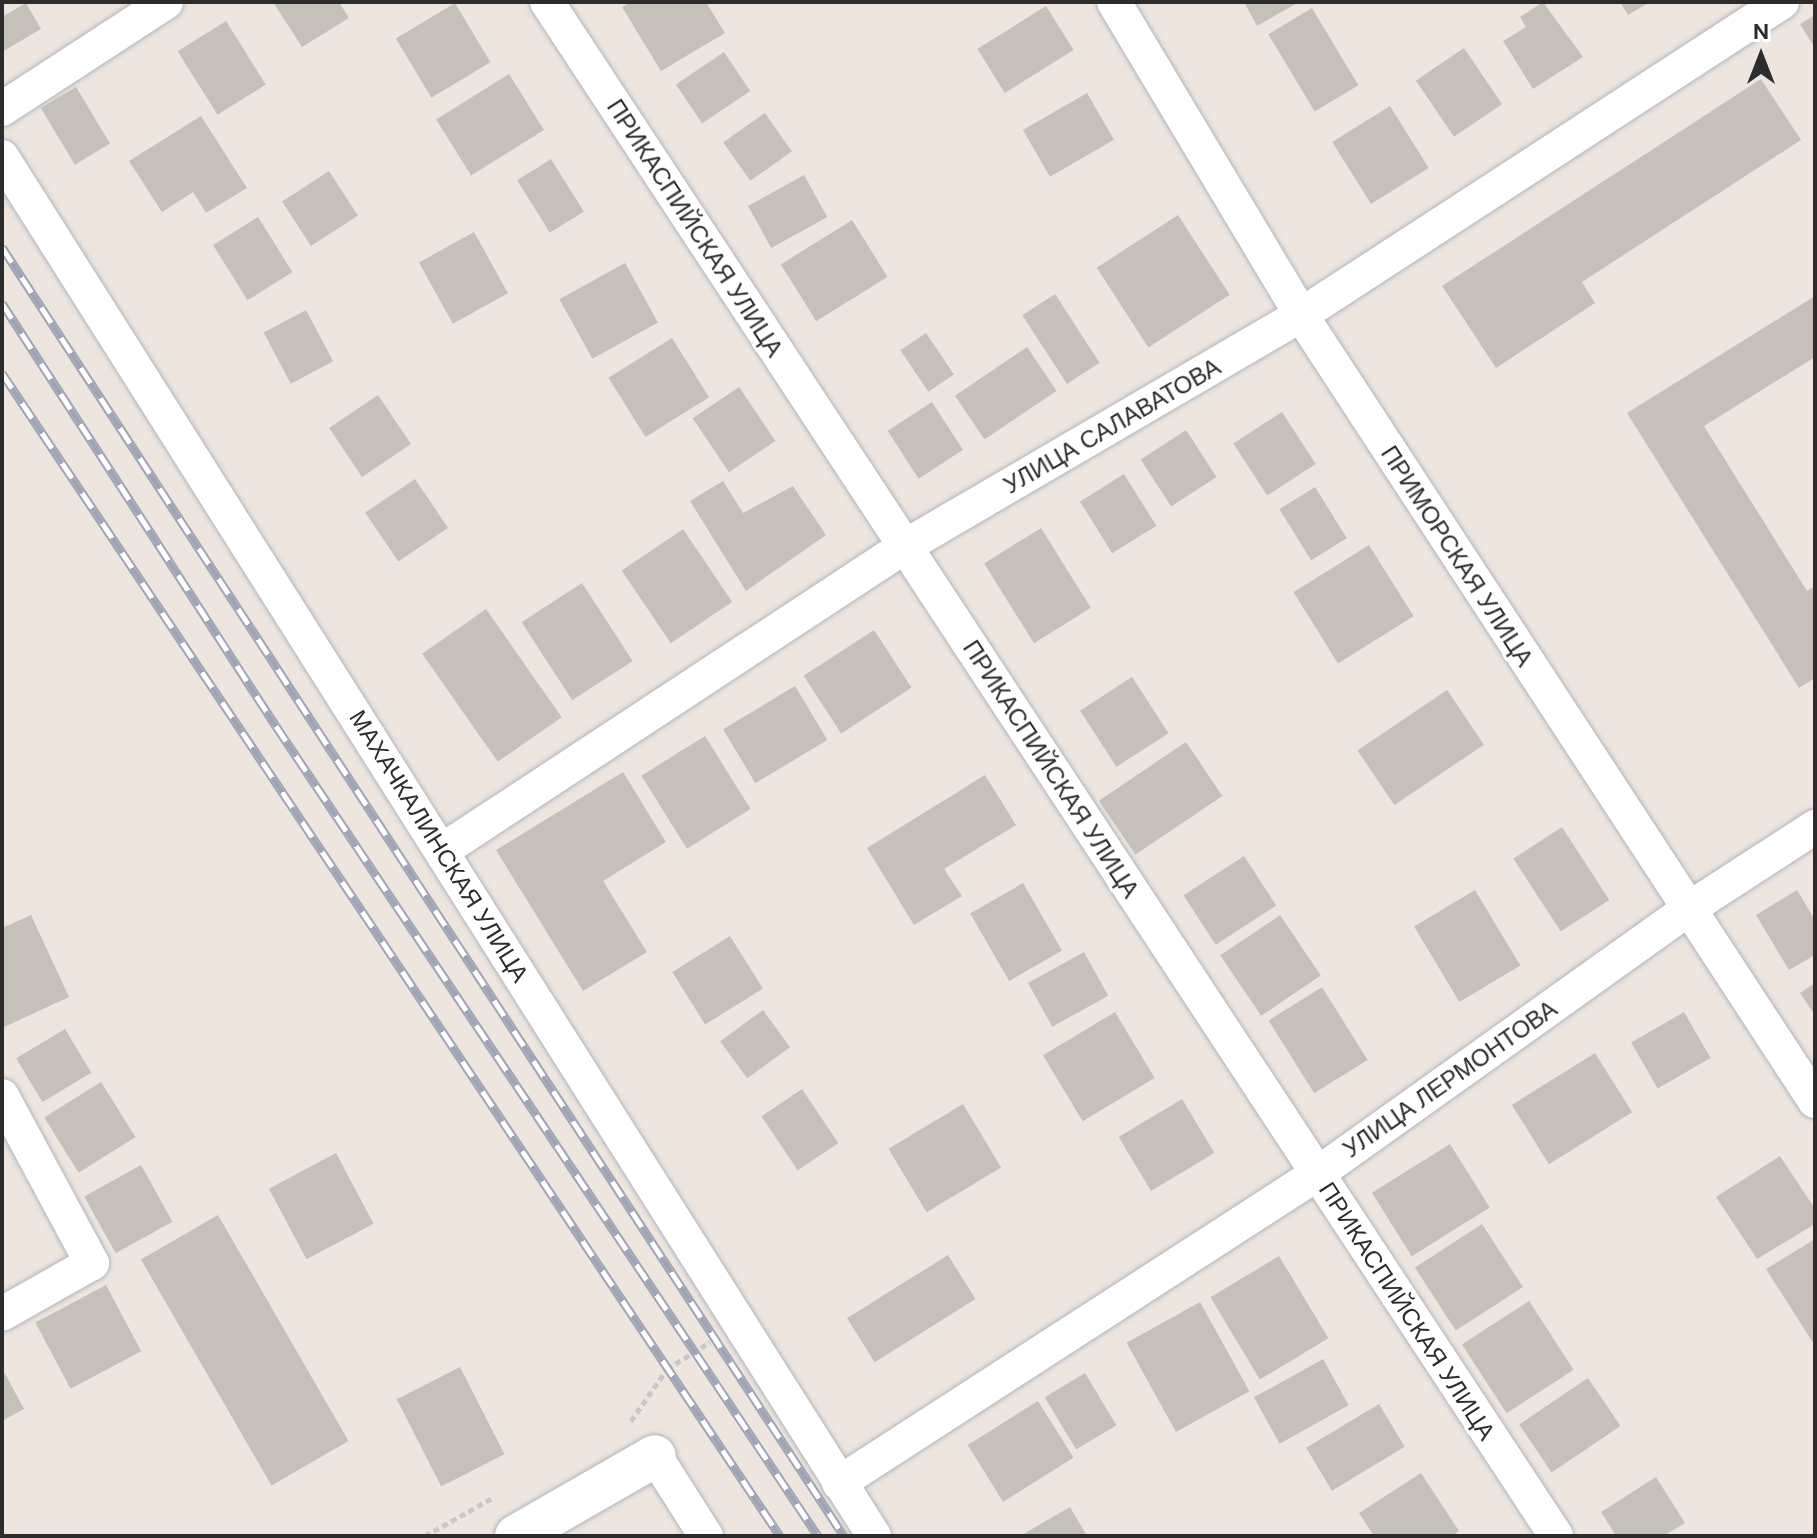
<!DOCTYPE html>
<meta charset="utf-8">
<style>
body{margin:0}
#map{position:relative;width:1817px;height:1538px;overflow:hidden;background:#eee6de;font-family:"DM Sans",sans-serif}
div>[style]{position:absolute}
.building>*{inset:0;background:#c6c0ba;transform-origin:0 0}
.path>*{height:5px;margin-top:-2.5px;transform-origin:0;background:repeating-linear-gradient(90deg,#c8c8c8 0 6px,transparent 0 10px)}
.roads{filter:drop-shadow(0 0 2px #b2b4bf) drop-shadow(0 0 2px #b2b4bf)}
.minor>*{height:34px;margin:-17px;padding:0 17px;transform-origin:17px;border-radius:17px;background:#fff}
.tertiary>*{height:42px;margin:-21px;padding:0 21px;transform-origin:21px;border-radius:21px;background:#fff}
.rail>*{height:9px;margin-top:-4.5px;transform-origin:0;background:repeating-linear-gradient(90deg,#fff 0 18px,#a0a4b6 0 36px);box-sizing:border-box;border-block:2px solid #a0a4b6}
span{translate:-50% -50%;white-space:nowrap;text-align:center;line-height:1.15;-webkit-text-stroke:6px #fff;paint-order:stroke}
.street-label{font-size:24px;color:#2c2c2c}
.frame{position:absolute;inset:0;border:4px solid #2c2c2c;pointer-events:none}
.north{position:absolute;left:1721px;top:16px;width:80px;height:80px;-webkit-text-stroke:6px #fff;paint-order:stroke;rotate:0deg;font-size:22px;font-weight:700;line-height:32px;text-align:center;color:#2c2c2c}
.north::after{content:'';display:block;margin:auto;width:28px;height:36px;background:#2c2c2c;clip-path:polygon(50% 0,100% 100%,50% 72%,0 100%)}
</style>
<div id="map">
<div class="building">
<div style="clip-path:polygon(273px 2px,339px 2px,349px 18px,302px 47px)"></div>
<div style="clip-path:polygon(631px 2px,706px 2px,725px 33px,661px 71px,622px 7px)"></div>
<div style="clip-path:polygon(1244px 2px,1299px 2px,1257px 26px)"></div>
<div style="clip-path:polygon(1543px 2px,1583px 57px,1533px 89px,1503px 41px,1526px 27px,1520px 17px)"></div>
<div style="clip-path:polygon(1620px 2px,1650px 2px,1628px 15px)"></div>
<div style="clip-path:polygon(26px 3px,41px 29px,2px 52px,2px 17px)"></div>
<div style="left:455px;top:3px;width:69px;height:69px;rotate:59deg"></div>
<div style="left:1046px;top:6px;width:52px;height:81px;rotate:58deg"></div>
<div style="left:1312px;top:8px;width:90px;height:51px;rotate:59deg"></div>
<div style="clip-path:polygon(1815px 15px,1815px 48px,1800px 24px)"></div>
<div style="left:226px;top:21px;width:75px;height:57px;rotate:58deg"></div>
<div style="left:1464px;top:48px;width:68px;height:58px;rotate:56deg"></div>
<div style="left:724px;top:52px;width:47px;height:58px;rotate:56deg"></div>
<div style="left:509px;top:74px;width:66px;height:86px;rotate:58deg"></div>
<div style="clip-path:polygon(1761px 79px,1801px 140px,1582px 282px,1595px 303px,1496px 368px,1442px 286px)"></div>
<div style="left:76px;top:87px;width:66px;height:41px;rotate:59deg"></div>
<div style="left:1087px;top:93px;width:54px;height:74px;rotate:60deg"></div>
<div style="left:1390px;top:106px;width:73px;height:68px;rotate:58deg"></div>
<div style="left:765px;top:113px;width:47px;height:51px;rotate:55deg"></div>
<div style="clip-path:polygon(201px 116px,247px 188px,206px 213px,193px 192px,162px 212px,129px 161px)"></div>
<div style="left:551px;top:159px;width:62px;height:40px;rotate:58deg"></div>
<div style="left:329px;top:171px;width:53px;height:56px;rotate:57deg"></div>
<div style="left:804px;top:175px;width:48px;height:64px;rotate:61deg"></div>
<div style="left:1178px;top:215px;width:95px;height:97px;rotate:57deg"></div>
<div style="left:258px;top:217px;width:65px;height:53px;rotate:58deg"></div>
<div style="left:852px;top:220px;width:67px;height:84px;rotate:58deg"></div>
<div style="left:474px;top:232px;width:70px;height:63px;rotate:61deg"></div>
<div style="left:625px;top:263px;width:68px;height:75px;rotate:61deg"></div>
<div style="left:1055px;top:294px;width:82px;height:39px;rotate:57deg"></div>
<div style="clip-path:polygon(1815px 296px,1815px 357px,1704px 426px,1807px 591px,1815px 586px,1815px 678px,1799px 688px,1627px 413px)"></div>
<div style="left:306px;top:310px;width:58px;height:48px;rotate:62deg"></div>
<div style="left:926px;top:333px;width:50px;height:31px;rotate:56deg"></div>
<div style="left:672px;top:338px;width:70px;height:75px;rotate:58deg"></div>
<div style="left:1027px;top:347px;width:53px;height:87px;rotate:56deg"></div>
<div style="left:739px;top:387px;width:65px;height:56px;rotate:56deg"></div>
<div style="left:378px;top:395px;width:59px;height:59px;rotate:56deg"></div>
<div style="left:932px;top:402px;width:57px;height:53px;rotate:57deg"></div>
<div style="left:1282px;top:412px;width:62px;height:58px;rotate:57deg"></div>
<div style="left:1186px;top:430px;width:56px;height:54px;rotate:57deg"></div>
<div style="left:1124px;top:474px;width:61px;height:52px;rotate:58deg"></div>
<div style="left:415px;top:479px;width:59px;height:60px;rotate:56deg"></div>
<div style="clip-path:polygon(723px 481px,743px 513px,793px 486px,826px 535px,746px 591px,690px 501px)"></div>
<div style="left:1315px;top:487px;width:60px;height:42px;rotate:58deg"></div>
<div style="left:1041px;top:528px;width:94px;height:67px;rotate:58deg"></div>
<div style="left:683px;top:529px;width:88px;height:74px;rotate:56deg"></div>
<div style="left:1369px;top:545px;width:84px;height:89px;rotate:58deg"></div>
<div style="left:582px;top:583px;width:93px;height:72px;rotate:57deg"></div>
<div style="left:486px;top:609px;width:132px;height:78px;rotate:55deg"></div>
<div style="left:874px;top:630px;width:69px;height:84px;rotate:57deg"></div>
<div style="left:1132px;top:677px;width:67px;height:62px;rotate:57deg"></div>
<div style="left:795px;top:686px;width:63px;height:84px;rotate:59deg"></div>
<div style="left:1447px;top:690px;width:66px;height:108px;rotate:56deg"></div>
<div style="left:705px;top:736px;width:86px;height:75px;rotate:58deg"></div>
<div style="left:1186px;top:742px;width:65px;height:105px;rotate:56deg"></div>
<div style="clip-path:polygon(623px 772px,666px 842px,603px 881px,647px 952px,583px 991px,496px 850px)"></div>
<div style="clip-path:polygon(985px 775px,1016px 825px,944px 869px,962px 896px,914px 925px,867px 848px)"></div>
<div style="left:1562px;top:827px;width:87px;height:58px;rotate:57deg"></div>
<div style="left:1244px;top:856px;width:59px;height:72px;rotate:57deg"></div>
<div style="left:1023px;top:883px;width:78px;height:61px;rotate:60deg"></div>
<div style="left:1475px;top:890px;width:88px;height:71px;rotate:59deg"></div>
<div style="clip-path:polygon(1797px 890px,1815px 920px,1815px 955px,1789px 970px,1756px 915px)"></div>
<div style="clip-path:polygon(31px 915px,69px 997px,2px 1028px,2px 928px)"></div>
<div style="left:1280px;top:915px;width:73px;height:72px;rotate:56deg"></div>
<div style="left:730px;top:936px;width:62px;height:68px;rotate:58deg"></div>
<div style="left:1084px;top:952px;width:50px;height:64px;rotate:61deg"></div>
<div style="clip-path:polygon(1815px 983px,1815px 1015px,1800px 993px)"></div>
<div style="left:1322px;top:987px;width:86px;height:63px;rotate:58deg"></div>
<div style="left:763px;top:1010px;width:46px;height:53px;rotate:54deg"></div>
<div style="left:1115px;top:1012px;width:77px;height:84px;rotate:59deg"></div>
<div style="left:1684px;top:1012px;width:53px;height:61px;rotate:60deg"></div>
<div style="left:65px;top:1029px;width:51px;height:57px;rotate:59deg"></div>
<div style="left:1595px;top:1053px;width:70px;height:98px;rotate:58deg"></div>
<div style="left:101px;top:1082px;width:65px;height:67px;rotate:58deg"></div>
<div style="left:802px;top:1089px;width:65px;height:49px;rotate:56deg"></div>
<div style="left:1182px;top:1099px;width:63px;height:74px;rotate:59deg"></div>
<div style="left:963px;top:1104px;width:74px;height:87px;rotate:59deg"></div>
<div style="left:1450px;top:1144px;width:75px;height:92px;rotate:58deg"></div>
<div style="left:336px;top:1153px;width:80px;height:76px;rotate:62deg"></div>
<div style="clip-path:polygon(1780px 1156px,1815px 1209px,1815px 1224px,1757px 1259px,1716px 1197px)"></div>
<div style="left:141px;top:1165px;width:65px;height:65px;rotate:61deg"></div>
<div style="left:218px;top:1215px;width:261px;height:89px;rotate:60deg"></div>
<div style="left:1482px;top:1224px;width:75px;height:80px;rotate:57deg"></div>
<div style="clip-path:polygon(1815px 1239px,1815px 1346px,1766px 1269px)"></div>
<div style="left:948px;top:1255px;width:52px;height:119px;rotate:58deg"></div>
<div style="left:1279px;top:1256px;width:96px;height:80px;rotate:59deg"></div>
<div style="left:106px;top:1285px;width:75px;height:80px;rotate:62deg"></div>
<div style="left:1529px;top:1301px;width:82px;height:80px;rotate:57deg"></div>
<div style="left:1200px;top:1302px;width:102px;height:84px;rotate:61deg"></div>
<div style="left:1323px;top:1359px;width:53px;height:79px;rotate:61deg"></div>
<div style="left:460px;top:1367px;width:98px;height:71px;rotate:63deg"></div>
<div style="clip-path:polygon(2px 1368px,24px 1409px,2px 1421px)"></div>
<div style="left:1085px;top:1373px;width:61px;height:47px;rotate:59deg"></div>
<div style="left:1588px;top:1378px;width:58px;height:83px;rotate:56deg"></div>
<div style="left:1038px;top:1401px;width:67px;height:83px;rotate:58deg"></div>
<div style="left:1379px;top:1404px;width:50px;height:85px;rotate:59deg"></div>
<div style="clip-path:polygon(1421px 1473px,1459px 1531px,1452px 1536px,1374px 1536px,1359px 1513px)"></div>
<div style="clip-path:polygon(1656px 1477px,1685px 1523px,1663px 1536px,1616px 1536px,1601px 1512px)"></div>
<div style="clip-path:polygon(1070px 1507px,1087px 1536px,1020px 1536px)"></div>
</div>
<div class="path">
<div style="left:631px;top:1421px;width:63px;rotate:-55.3deg"></div>
<div style="left:667px;top:1369px;width:51px;rotate:-32.1deg"></div>
<div style="left:425px;top:1536px;width:79px;rotate:-29.5deg"></div>
</div>
<div class="roads">
<div class="minor">
<div style="left:547px;top:2px;width:1836px;rotate:56.66deg"></div>
<div style="left:1114px;top:2px;width:365px;rotate:59.1deg"></div>
<div style="left:1301px;top:315px;width:939px;rotate:56.82deg"></div>
<div style="left:2px;top:109px;width:196px;rotate:-33.1deg"></div>
<div style="left:2px;top:157px;width:1632px;rotate:57.69deg"></div>
<div style="left:443px;top:850px;width:552px;rotate:-33.32deg"></div>
<div style="left:904px;top:547px;width:460px;rotate:-30.3deg"></div>
<div style="left:1301px;top:315px;width:574px;rotate:-33.05deg"></div>
<div style="left:2px;top:1096px;width:190px;rotate:61.7deg"></div>
<div style="left:92px;top:1263px;width:103px;rotate:150.5deg"></div>
<div style="left:655px;top:1456px;width:95px;rotate:57.5deg"></div>
<div style="left:839px;top:1483px;width:569px;rotate:-32.88deg"></div>
<div style="left:1317px;top:1174px;width:455px;rotate:-35.5deg"></div>
<div style="left:1687px;top:910px;width:153px;rotate:-33deg"></div>
</div>
<div class="tertiary">
<div style="left:516px;top:1536px;width:160px;rotate:-29.9deg"></div>
</div>
</div>
<div class="rail">
<div style="left:2px;top:247px;width:1540px;rotate:56.85deg"></div>
<div style="left:2px;top:303px;width:504px;rotate:57.07deg"></div>
<div style="left:276px;top:726px;width:975px;rotate:56.21deg"></div>
<div style="left:2px;top:373px;width:1399px;rotate:56.22deg"></div>
</div>
<div class="street-label">
<span style="left:695px;top:228px;rotate:57deg">ПРИКАСПИЙСКАЯ УЛИЦА</span>
<span style="left:1112px;top:426px;rotate:-30deg">УЛИЦА САЛАВАТОВА</span>
<span style="left:1457px;top:556px;rotate:57deg">ПРИМОРСКАЯ УЛИЦА</span>
<span style="left:1051px;top:769px;rotate:57deg">ПРИКАСПИЙСКАЯ УЛИЦА</span>
<span style="left:439px;top:846px;rotate:58deg">МАХАЧКАЛИНСКАЯ УЛИЦА</span>
<span style="left:1450px;top:1079px;rotate:-35deg">УЛИЦА ЛЕРМОНТОВА</span>
<span style="left:1407px;top:1311px;rotate:57deg">ПРИКАСПИЙСКАЯ УЛИЦА</span>
</div>
<div class="frame"></div>
<div class="north">N</div>
</div>
